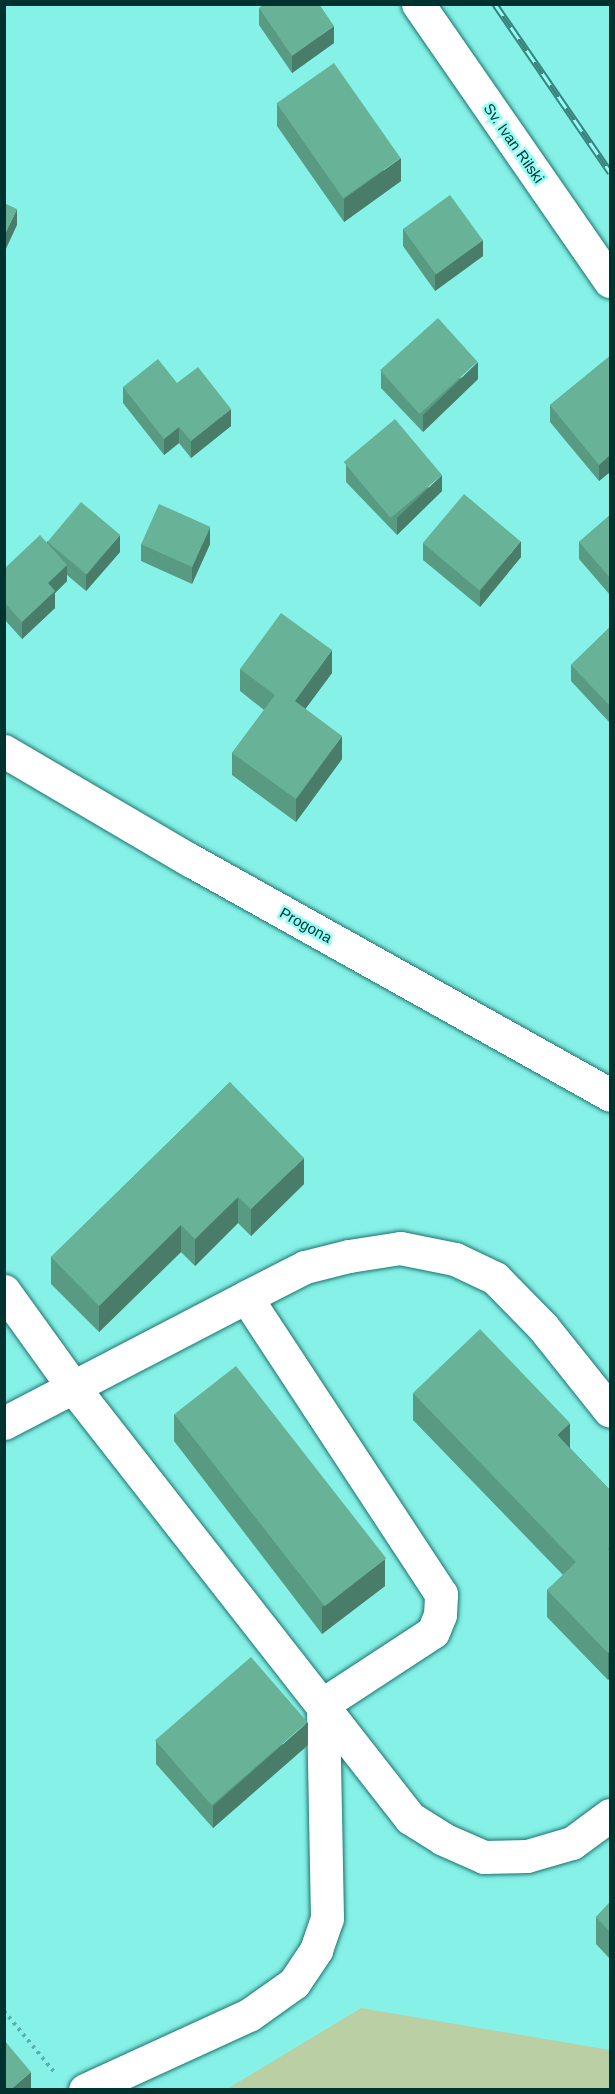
<!DOCTYPE html>
<style>
body{margin:0}
#map{position:relative;width:615px;height:2094px;overflow:hidden;background:#86f1e7;font-family:Arial,sans-serif}
div>[style]{position:absolute}
.green>*{inset:0;background:#bbcfa5}
.path>*{height:4px;margin-top:-2px;transform-origin:0;background:repeating-linear-gradient(90deg,#59b2aa 0 3px,transparent 0 7.5px)}
.roads{filter:drop-shadow(0 0 2px #1b746e) drop-shadow(0 0 2px #1b746e)}
.minor>*{height:33px;margin:-16.5px;padding:0 16.5px;transform-origin:16.5px;border-radius:16.5px;background:#fff}
.rail>*{height:7px;margin-top:-3.5px;transform-origin:0;background:repeating-linear-gradient(90deg,#93fef5 0 14px,#39847e 0 28px);box-sizing:border-box;border-block:2px solid #39847e}
.wall>*{inset:0;background:#599a82}
.shaded-wall>*{inset:0;background:#497d6a}
.building>*{inset:0;background:#68b397;transform-origin:0 0}
span{translate:-50% -50%;white-space:nowrap;text-align:center;line-height:1.15;-webkit-text-stroke:5px #93fef5;paint-order:stroke}
.street-label{font-size:15px;color:#003330}
.frame{position:absolute;inset:0;border:6px solid #003330;pointer-events:none}
</style>
<div id="map">
<div class="green">
<div style="clip-path:polygon(361px 2008px,610px 2050px,610px 2089px,227px 2089px)"></div>
</div>
<div class="path">
<div style="left:4px;top:2011px;width:80px;rotate:50.6deg"></div>
</div>
<div class="roads">
<div class="minor">
<div style="left:418px;top:4px;width:337px;rotate:55.3deg"></div>
<div style="left:4px;top:751px;width:216px;rotate:30.4deg"></div>
<div style="left:190px;top:860px;width:481px;rotate:29.2deg"></div>
<div style="left:4px;top:1291px;width:118px;rotate:54.3deg"></div>
<div style="left:73px;top:1387px;width:547px;rotate:51.98deg"></div>
<div style="left:410px;top:1818px;width:39px;rotate:32deg"></div>
<div style="left:443px;top:1839px;width:45px;rotate:23.7deg"></div>
<div style="left:484px;top:1857px;width:43px;rotate:-1.3deg"></div>
<div style="left:527px;top:1856px;width:47px;rotate:-16.1deg"></div>
<div style="left:572px;top:1843px;width:47px;rotate:-36.4deg"></div>
<div style="left:4px;top:1423px;width:273px;rotate:-27.5deg"></div>
<div style="left:323px;top:1704px;width:131px;rotate:-33.2deg"></div>
<div style="left:433px;top:1632px;width:18px;rotate:-68deg"></div>
<div style="left:440px;top:1615px;width:21px;rotate:-87deg"></div>
<div style="left:441px;top:1594px;width:355px;rotate:-123.3deg"></div>
<div style="left:246px;top:1297px;width:66px;rotate:-27deg"></div>
<div style="left:305px;top:1267px;width:45px;rotate:-14deg"></div>
<div style="left:349px;top:1256px;width:52px;rotate:-8.9deg"></div>
<div style="left:400px;top:1248px;width:56px;rotate:11.3deg"></div>
<div style="left:455px;top:1259px;width:44px;rotate:25.4deg"></div>
<div style="left:495px;top:1278px;width:69px;rotate:45.6deg"></div>
<div style="left:543px;top:1327px;width:107px;rotate:51.4deg"></div>
<div style="left:85px;top:2090px;width:180px;rotate:-24.6deg"></div>
<div style="left:249px;top:2015px;width:55px;rotate:-35.4deg"></div>
<div style="left:294px;top:1983px;width:40px;rotate:-56deg"></div>
<div style="left:316px;top:1950px;width:34px;rotate:-71deg"></div>
<div style="left:327px;top:1918px;width:214px;rotate:-91.1deg"></div>
</div>
</div>
<div class="rail">
<div style="left:495px;top:4px;width:204px;rotate:55.6deg"></div>
</div>
<div class="wall">
<div style="clip-path:polygon(259px 8px,334px 43px,292px 73px,259px 25px)"></div>
<div style="clip-path:polygon(277px 104px,401px 181px,344px 222px,277px 126px)"></div>
<div style="clip-path:polygon(403px 229px,483px 256px,435px 291px,403px 246px)"></div>
<div style="clip-path:polygon(610px 356px,610px 472px,599px 481px,550px 422px,550px 405px)"></div>
<div style="clip-path:polygon(381px 371px,478px 379px,423px 432px,381px 388px)"></div>
<div style="clip-path:polygon(177px 383px,231px 426px,191px 458px,179px 443px,164px 455px,123px 403px,123px 387px)"></div>
<div style="clip-path:polygon(346px 465px,442px 491px,397px 535px,346px 482px)"></div>
<div style="clip-path:polygon(610px 515px,610px 595px,579px 559px,579px 542px)"></div>
<div style="clip-path:polygon(47px 541px,120px 552px,86px 591px,67px 575px,67px 581px,55px 593px,55px 608px,22px 639px,4px 619px,4px 569px,47px 543px)"></div>
<div style="clip-path:polygon(423px 543px,521px 557px,480px 607px,423px 560px)"></div>
<div style="clip-path:polygon(141px 544px,210px 544px,192px 584px,141px 561px)"></div>
<div style="clip-path:polygon(610px 627px,610px 723px,571px 681px,571px 665px)"></div>
<div style="clip-path:polygon(240px 669px,332px 673px,305px 709px,342px 759px,296px 822px,232px 775px,232px 753px,264px 710px,240px 691px)"></div>
<div style="clip-path:polygon(230px 1082px,304px 1184px,251px 1236px,238px 1223px,195px 1266px,181px 1252px,99px 1332px,51px 1284px,51px 1257px)"></div>
<div style="clip-path:polygon(413px 1393px,570px 1448px,610px 1490px,610px 1677px,608px 1680px,547px 1617px,547px 1590px,563px 1575px,413px 1420px)"></div>
<div style="clip-path:polygon(174px 1414px,385px 1586px,322px 1634px,174px 1441px)"></div>
<div style="clip-path:polygon(156px 1741px,308px 1745px,213px 1828px,156px 1764px)"></div>
<div style="clip-path:polygon(610px 1902px,610px 1959px,596px 1944px,596px 1917px)"></div>
</div>
<div class="shaded-wall">
<div style="clip-path:polygon(334px 26px,334px 43px,292px 73px,292px 56px)"></div>
<div style="clip-path:polygon(401px 158px,401px 181px,344px 222px,344px 199px)"></div>
<div style="clip-path:polygon(17px 209px,17px 225px,4px 253px,4px 236px)"></div>
<div style="clip-path:polygon(483px 240px,483px 256px,435px 291px,435px 274px)"></div>
<div style="clip-path:polygon(478px 362px,478px 379px,423px 432px,423px 415px)"></div>
<div style="clip-path:polygon(231px 409px,231px 426px,191px 458px,191px 441px)"></div>
<div style="clip-path:polygon(179px 427px,179px 443px,164px 455px,164px 439px)"></div>
<div style="clip-path:polygon(610px 455px,610px 472px,599px 481px,599px 465px)"></div>
<div style="clip-path:polygon(442px 475px,442px 491px,397px 535px,397px 518px)"></div>
<div style="clip-path:polygon(210px 527px,210px 544px,192px 584px,192px 567px)"></div>
<div style="clip-path:polygon(120px 535px,120px 552px,86px 591px,86px 574px)"></div>
<div style="clip-path:polygon(521px 541px,521px 557px,480px 607px,480px 591px)"></div>
<div style="clip-path:polygon(67px 565px,67px 581px,55px 593px,55px 608px,22px 639px,22px 622px,48px 583px)"></div>
<div style="clip-path:polygon(332px 650px,332px 673px,295px 723px,295px 701px)"></div>
<div style="clip-path:polygon(342px 736px,342px 759px,296px 822px,296px 799px)"></div>
<div style="clip-path:polygon(304px 1158px,304px 1184px,251px 1236px,251px 1209px)"></div>
<div style="clip-path:polygon(238px 1197px,238px 1223px,195px 1266px,195px 1239px)"></div>
<div style="clip-path:polygon(181px 1225px,181px 1252px,99px 1332px,99px 1306px)"></div>
<div style="clip-path:polygon(570px 1423px,570px 1449px,557px 1435px)"></div>
<div style="clip-path:polygon(385px 1559px,385px 1586px,322px 1634px,322px 1607px)"></div>
<div style="clip-path:polygon(610px 1651px,610px 1677px,608px 1680px,608px 1653px)"></div>
<div style="clip-path:polygon(308px 1722px,308px 1745px,213px 1828px,213px 1806px)"></div>
<div style="clip-path:polygon(31px 2072px,31px 2090px,10px 2090px)"></div>
</div>
<div class="building">
<div style="clip-path:polygon(264px 4px,319px 4px,334px 26px,292px 56px,259px 8px)"></div>
<div style="left:334px;top:63px;width:116px;height:70px;rotate:55deg"></div>
<div style="left:450px;top:195px;width:56px;height:58px;rotate:54deg"></div>
<div style="clip-path:polygon(4px 203px,17px 209px,4px 236px)"></div>
<div style="left:438px;top:318px;width:59px;height:78px;rotate:48deg"></div>
<div style="clip-path:polygon(610px 356px,610px 455px,599px 465px,550px 405px)"></div>
<div style="clip-path:polygon(158px 359px,177px 383px,198px 367px,231px 409px,191px 441px,179px 427px,164px 439px,123px 387px)"></div>
<div style="left:395px;top:419px;width:73px;height:67px;rotate:50deg"></div>
<div style="left:464px;top:494px;width:74px;height:64px;rotate:40deg"></div>
<div style="left:81px;top:502px;width:51px;height:52px;rotate:40deg"></div>
<div style="left:159px;top:504px;width:56px;height:44px;rotate:24deg"></div>
<div style="clip-path:polygon(610px 515px,610px 578px,579px 542px)"></div>
<div style="clip-path:polygon(40px 535px,67px 565px,48px 583px,55px 591px,22px 622px,4px 602px,4px 569px)"></div>
<div style="clip-path:polygon(281px 613px,332px 650px,295px 701px,342px 736px,296px 799px,232px 753px,275px 695px,240px 669px)"></div>
<div style="clip-path:polygon(610px 627px,610px 706px,571px 665px)"></div>
<div style="clip-path:polygon(230px 1082px,304px 1158px,251px 1209px,238px 1197px,195px 1239px,181px 1225px,99px 1306px,51px 1257px)"></div>
<div style="clip-path:polygon(480px 1329px,570px 1423px,557px 1435px,610px 1490px,610px 1547px,608px 1549px,610px 1551px,610px 1651px,608px 1653px,547px 1590px,576px 1562px,413px 1393px)"></div>
<div style="left:236px;top:1366px;width:244px;height:78px;rotate:52deg"></div>
<div style="left:251px;top:1657px;width:86px;height:127px;rotate:49deg"></div>
<div style="clip-path:polygon(610px 1902px,610px 1932px,596px 1917px)"></div>
<div style="clip-path:polygon(4px 2040px,31px 2072px,10px 2090px,4px 2090px)"></div>
</div>
<div class="street-label">
<span style="left:514px;top:143px;rotate:55deg">Sv. Ivan Rilski</span>
<span style="left:306px;top:925px;rotate:29deg">Progona</span>
</div>
<div class="frame"></div>
</div>
